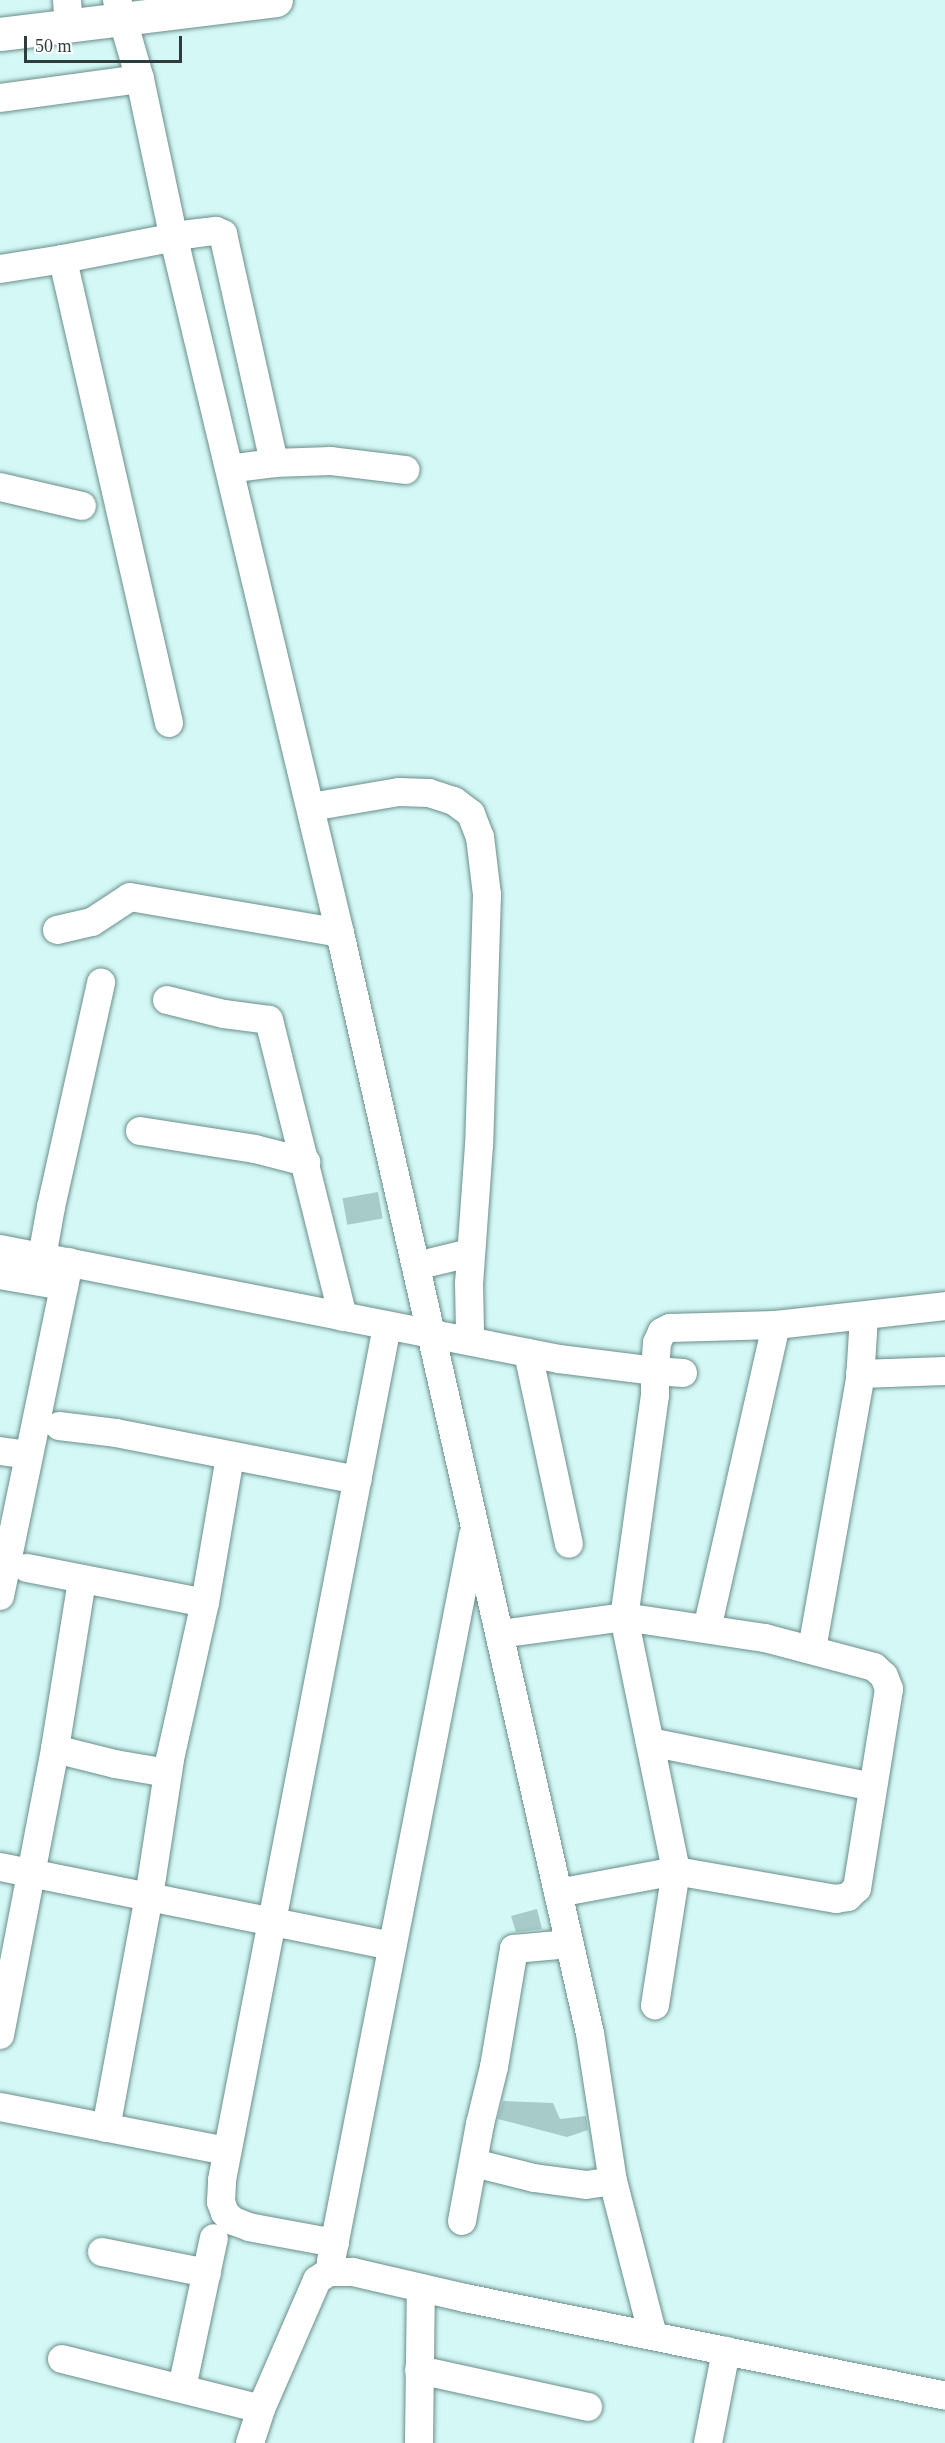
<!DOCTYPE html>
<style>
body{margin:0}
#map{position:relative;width:945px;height:2443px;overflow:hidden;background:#d3f8f5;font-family:"Times New Roman",serif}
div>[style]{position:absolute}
.building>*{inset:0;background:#a7cbc8;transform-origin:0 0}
.roads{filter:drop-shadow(0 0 2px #6b8e8b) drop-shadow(0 0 2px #6b8e8b)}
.minor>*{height:28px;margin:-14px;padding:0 14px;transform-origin:14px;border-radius:14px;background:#fff}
.highway>*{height:33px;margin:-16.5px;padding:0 16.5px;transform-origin:16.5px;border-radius:16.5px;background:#fff}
span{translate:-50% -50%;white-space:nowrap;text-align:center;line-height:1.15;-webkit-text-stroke:4.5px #fff;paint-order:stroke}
.scale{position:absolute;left:24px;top:36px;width:158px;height:27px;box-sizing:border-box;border:3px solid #2e3d3b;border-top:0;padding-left:8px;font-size:18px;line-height:21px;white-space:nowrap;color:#2e3d3b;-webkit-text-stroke:4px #fff;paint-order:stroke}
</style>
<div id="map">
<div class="building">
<div style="left:378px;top:1192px;width:27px;height:36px;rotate:80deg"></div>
<div style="clip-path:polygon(537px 1909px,542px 1929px,516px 1932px,511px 1916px)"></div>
<div style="clip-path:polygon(503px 2101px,553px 2103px,560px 2119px,586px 2116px,588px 2130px,567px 2137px,498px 2119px)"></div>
</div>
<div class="roads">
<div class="minor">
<div style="left:67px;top:0;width:26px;rotate:86deg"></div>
<div style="left:117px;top:0;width:82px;rotate:73.8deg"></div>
<div style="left:140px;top:79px;width:164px;rotate:78deg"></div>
<div style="left:174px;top:239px;width:714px;rotate:76.55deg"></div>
<div style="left:340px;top:933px;width:1128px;rotate:77.2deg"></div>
<div style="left:590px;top:2033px;width:150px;rotate:81.2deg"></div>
<div style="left:613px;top:2181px;width:160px;rotate:75.5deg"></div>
<div style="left:0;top:98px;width:141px;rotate:-7.7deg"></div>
<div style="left:0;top:269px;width:64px;rotate:-9deg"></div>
<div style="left:274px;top:463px;width:57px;rotate:-2deg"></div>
<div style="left:331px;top:461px;width:75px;rotate:6.9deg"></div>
<div style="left:0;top:487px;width:84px;rotate:13deg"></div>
<div style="left:169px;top:723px;width:476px;rotate:-102.9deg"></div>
<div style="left:63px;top:259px;width:129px;rotate:-11.1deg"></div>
<div style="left:190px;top:234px;width:26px;rotate:-7deg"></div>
<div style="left:216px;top:231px;width:8px;rotate:23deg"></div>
<div style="left:223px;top:234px;width:235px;rotate:77.4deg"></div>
<div style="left:274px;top:463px;width:45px;rotate:172.4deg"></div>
<div style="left:311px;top:807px;width:89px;rotate:-9.7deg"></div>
<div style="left:399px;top:792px;width:30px;rotate:2deg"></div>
<div style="left:429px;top:793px;width:26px;rotate:18deg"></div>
<div style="left:454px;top:801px;width:21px;rotate:37deg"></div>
<div style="left:471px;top:814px;width:25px;rotate:69deg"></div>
<div style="left:480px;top:837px;width:58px;rotate:83.1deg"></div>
<div style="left:487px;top:895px;width:250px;rotate:91.8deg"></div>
<div style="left:479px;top:1145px;width:138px;rotate:94.1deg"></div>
<div style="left:469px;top:1283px;width:46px;rotate:88.8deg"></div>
<div style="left:57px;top:930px;width:36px;rotate:-13deg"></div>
<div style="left:92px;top:922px;width:45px;rotate:-33.3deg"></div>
<div style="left:130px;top:897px;width:213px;rotate:9.7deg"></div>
<div style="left:167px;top:1000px;width:59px;rotate:13.8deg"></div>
<div style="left:224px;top:1014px;width:45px;rotate:7.6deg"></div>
<div style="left:269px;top:1020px;width:306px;rotate:76deg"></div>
<div style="left:140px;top:1131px;width:116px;rotate:8.9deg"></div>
<div style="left:255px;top:1149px;width:53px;rotate:14.3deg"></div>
<div style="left:0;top:1249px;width:570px;rotate:11.13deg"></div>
<div style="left:559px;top:1359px;width:97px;rotate:7.1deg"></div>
<div style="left:655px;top:1371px;width:24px;rotate:90deg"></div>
<div style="left:655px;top:1395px;width:224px;rotate:97.9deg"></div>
<div style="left:624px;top:1617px;width:143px;rotate:8.5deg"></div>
<div style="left:765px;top:1638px;width:113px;rotate:14.9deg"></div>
<div style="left:874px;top:1667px;width:13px;rotate:42deg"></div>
<div style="left:884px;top:1676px;width:14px;rotate:69deg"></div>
<div style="left:889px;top:1689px;width:202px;rotate:99.1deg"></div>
<div style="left:857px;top:1888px;width:13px;rotate:135deg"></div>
<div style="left:848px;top:1897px;width:12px;rotate:171deg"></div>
<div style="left:836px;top:1899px;width:162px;rotate:-170.1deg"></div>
<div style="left:676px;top:1871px;width:120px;rotate:169.4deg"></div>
<div style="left:42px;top:1257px;width:51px;rotate:-79.8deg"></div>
<div style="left:51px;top:1207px;width:230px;rotate:-77.4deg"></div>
<div style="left:416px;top:1266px;width:56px;rotate:-13.5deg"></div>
<div style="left:0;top:1275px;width:65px;rotate:9.8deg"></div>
<div style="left:528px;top:1353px;width:195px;rotate:77.9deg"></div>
<div style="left:683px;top:1373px;width:28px;rotate:-176deg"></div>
<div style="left:655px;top:1371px;width:28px;rotate:-86deg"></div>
<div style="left:657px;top:1343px;width:12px;rotate:-66deg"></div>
<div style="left:662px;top:1332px;width:9px;rotate:-27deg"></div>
<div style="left:670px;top:1328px;width:106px;rotate:-1.6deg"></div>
<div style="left:860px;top:1374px;width:85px;rotate:-2deg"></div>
<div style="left:59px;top:1426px;width:57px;rotate:7deg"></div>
<div style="left:116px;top:1433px;width:246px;rotate:11deg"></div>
<div style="left:0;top:1451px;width:27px;rotate:8deg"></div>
<div style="left:27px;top:1568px;width:181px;rotate:11.1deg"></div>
<div style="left:0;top:1596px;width:341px;rotate:-78.3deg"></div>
<div style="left:707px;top:1629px;width:312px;rotate:-77.2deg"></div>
<div style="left:776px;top:1325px;width:170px;rotate:-6.4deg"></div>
<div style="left:500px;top:1634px;width:125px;rotate:-7.8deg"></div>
<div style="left:624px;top:1617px;width:259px;rotate:78.4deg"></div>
<div style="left:676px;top:1871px;width:136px;rotate:98.9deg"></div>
<div style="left:812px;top:1649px;width:273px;rotate:-79.9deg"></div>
<div style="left:860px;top:1380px;width:64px;rotate:-86.4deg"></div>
<div style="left:650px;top:1742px;width:227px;rotate:11.4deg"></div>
<div style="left:55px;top:1749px;width:62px;rotate:14deg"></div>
<div style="left:115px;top:1764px;width:53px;rotate:9.8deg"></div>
<div style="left:0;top:1867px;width:400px;rotate:11.4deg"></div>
<div style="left:0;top:2035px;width:291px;rotate:-79.1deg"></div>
<div style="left:55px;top:1749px;width:171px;rotate:-80.9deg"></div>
<div style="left:0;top:2107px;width:230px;rotate:11deg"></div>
<div style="left:106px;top:2128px;width:235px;rotate:-79.5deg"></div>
<div style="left:149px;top:1897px;width:140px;rotate:-81.3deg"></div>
<div style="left:170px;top:1759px;width:160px;rotate:-77.4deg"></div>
<div style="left:205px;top:1603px;width:149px;rotate:-80.3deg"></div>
<div style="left:474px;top:2163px;width:62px;rotate:14deg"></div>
<div style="left:534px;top:2178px;width:52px;rotate:7.7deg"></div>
<div style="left:586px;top:2185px;width:27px;rotate:-8deg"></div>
<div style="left:462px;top:2221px;width:99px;rotate:-79.5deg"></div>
<div style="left:480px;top:2124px;width:59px;rotate:-76.2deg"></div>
<div style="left:494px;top:2067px;width:120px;rotate:-80.4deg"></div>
<div style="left:514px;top:1949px;width:56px;rotate:-5.1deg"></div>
<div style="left:335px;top:2243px;width:87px;rotate:-169.5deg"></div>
<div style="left:249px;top:2227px;width:17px;rotate:-159deg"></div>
<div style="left:233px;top:2221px;width:11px;rotate:-135deg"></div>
<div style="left:225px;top:2213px;width:12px;rotate:-110deg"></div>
<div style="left:221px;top:2202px;width:22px;rotate:-87deg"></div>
<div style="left:222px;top:2180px;width:870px;rotate:-79.06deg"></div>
<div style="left:102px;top:2252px;width:107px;rotate:11.3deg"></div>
<div style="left:331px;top:2261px;width:740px;rotate:-78.93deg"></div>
<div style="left:62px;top:2359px;width:205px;rotate:14.1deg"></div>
<div style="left:419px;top:2370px;width:173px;rotate:12.3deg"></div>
<div style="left:182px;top:2388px;width:153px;rotate:-78deg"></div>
<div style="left:250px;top:2443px;width:36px;rotate:-72deg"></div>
<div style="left:261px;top:2409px;width:141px;rotate:-66.5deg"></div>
<div style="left:317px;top:2280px;width:14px;rotate:-34deg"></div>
<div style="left:329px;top:2272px;width:24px"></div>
<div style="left:353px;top:2272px;width:115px;rotate:13.1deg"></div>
<div style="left:465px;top:2298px;width:490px;rotate:11.5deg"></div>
<div style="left:419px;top:2443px;width:155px;rotate:-89.3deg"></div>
<div style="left:708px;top:2443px;width:94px;rotate:-78.9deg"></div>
</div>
<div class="highway">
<div style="left:0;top:34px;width:278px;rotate:-7deg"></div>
</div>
</div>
<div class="scale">50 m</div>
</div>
